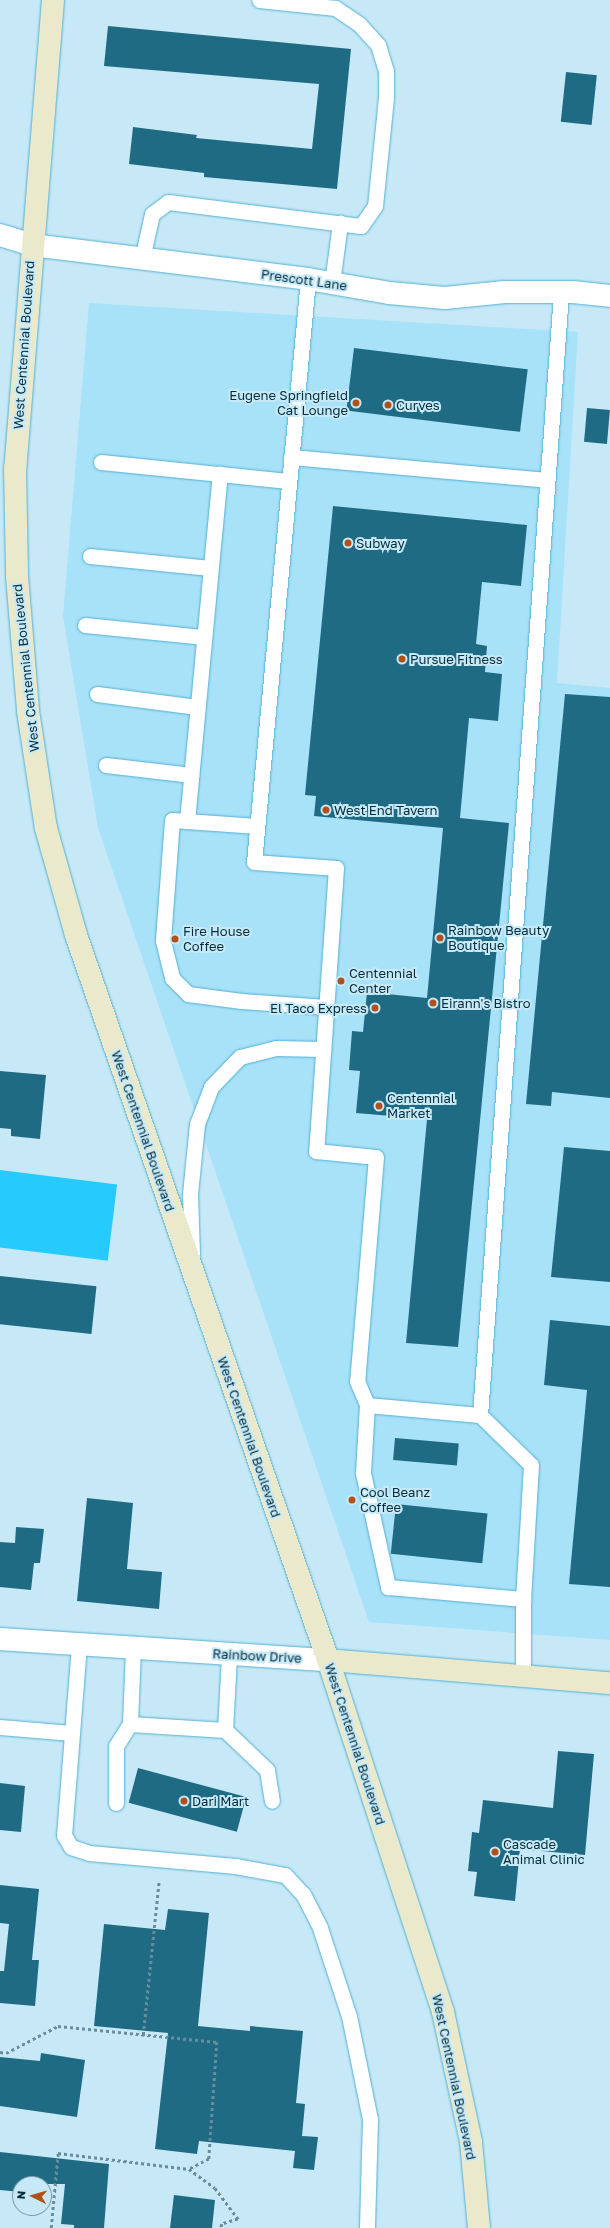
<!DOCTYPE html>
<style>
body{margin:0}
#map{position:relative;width:610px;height:2228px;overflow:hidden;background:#c7e9f7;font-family:"Golos Text",sans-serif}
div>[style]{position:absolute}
.built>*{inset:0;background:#a8e2f9}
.green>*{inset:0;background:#27cafc;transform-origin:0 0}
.building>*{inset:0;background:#206b84;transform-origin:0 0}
.path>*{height:2.5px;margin-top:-1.25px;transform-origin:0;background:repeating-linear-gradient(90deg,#678d9b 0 3px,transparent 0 6px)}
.roads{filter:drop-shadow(0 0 1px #52b0d3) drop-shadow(0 0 1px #52b0d3)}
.lane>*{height:15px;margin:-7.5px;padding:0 7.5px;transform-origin:7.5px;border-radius:7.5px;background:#fff}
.street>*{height:22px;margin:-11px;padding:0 11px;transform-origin:11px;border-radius:11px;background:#fff}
.secondary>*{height:22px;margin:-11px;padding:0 11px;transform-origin:11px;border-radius:11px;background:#ebe9cb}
.dots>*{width:11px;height:11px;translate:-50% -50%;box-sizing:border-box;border:2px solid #c7e9f7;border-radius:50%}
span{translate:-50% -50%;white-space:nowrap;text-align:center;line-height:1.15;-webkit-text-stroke:4px #c7e9f7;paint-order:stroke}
.street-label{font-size:13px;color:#032e3c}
.poi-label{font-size:13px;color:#032e3c}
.right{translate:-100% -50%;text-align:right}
.left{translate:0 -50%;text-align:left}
.north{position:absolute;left:12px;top:2176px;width:40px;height:40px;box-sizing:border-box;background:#c7e9f7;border:1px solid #799eac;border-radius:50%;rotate:275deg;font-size:11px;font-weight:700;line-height:16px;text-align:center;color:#032e3c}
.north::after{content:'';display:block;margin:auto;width:14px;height:18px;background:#b34f18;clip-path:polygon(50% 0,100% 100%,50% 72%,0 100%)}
</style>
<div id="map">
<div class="built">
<div style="clip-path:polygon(89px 303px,578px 332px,557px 683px,610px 688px,610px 1640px,369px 1622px,98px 828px,63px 616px)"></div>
</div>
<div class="green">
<div style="left:0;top:1170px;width:118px;height:77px;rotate:7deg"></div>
</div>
<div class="building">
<div style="clip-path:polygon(108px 26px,351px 49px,337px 189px,204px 177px,204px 173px,129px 164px,133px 127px,197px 135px,196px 138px,312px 149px,319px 84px,104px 66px)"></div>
<div style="left:566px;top:72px;width:31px;height:50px;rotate:6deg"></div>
<div style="left:354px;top:348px;width:175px;height:63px;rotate:7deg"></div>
<div style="left:587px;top:408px;width:23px;height:34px;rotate:5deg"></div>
<div style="clip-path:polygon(333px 506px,527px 525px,521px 586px,482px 582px,476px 644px,487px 646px,485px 672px,502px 674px,498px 721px,469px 718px,460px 818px,509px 823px,458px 1347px,406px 1343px,427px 1119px,356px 1113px,360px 1071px,349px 1070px,352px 1031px,363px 1032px,367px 992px,427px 998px,443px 828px,314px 816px,316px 796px,305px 795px)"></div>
<div style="clip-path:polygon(565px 694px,610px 697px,610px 1098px,552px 1092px,551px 1106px,526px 1104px)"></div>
<div style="clip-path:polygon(0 1071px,46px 1075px,40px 1139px,11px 1136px,11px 1129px,0 1128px)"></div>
<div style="clip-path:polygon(564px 1147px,610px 1151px,610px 1282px,551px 1277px)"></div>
<div style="left:0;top:1276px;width:97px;height:48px;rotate:6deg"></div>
<div style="clip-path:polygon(550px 1320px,610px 1326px,610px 1587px,569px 1584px,587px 1390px,544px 1385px)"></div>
<div style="left:395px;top:1438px;width:64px;height:22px;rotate:5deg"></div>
<div style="clip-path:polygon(87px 1498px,133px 1503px,127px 1569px,162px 1572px,159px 1609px,77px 1601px)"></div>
<div style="left:396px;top:1504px;width:92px;height:50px;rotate:6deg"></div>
<div style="clip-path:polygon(16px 1527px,44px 1529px,40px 1563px,34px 1563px,31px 1590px,0 1587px,0 1542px,15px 1543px)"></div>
<div style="clip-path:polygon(558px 1751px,594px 1754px,585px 1855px,520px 1849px,515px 1901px,474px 1896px,477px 1872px,468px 1871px,472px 1832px,479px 1833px,483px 1800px,553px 1808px)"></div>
<div style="left:138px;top:1768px;width:112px;height:36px;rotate:15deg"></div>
<div style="clip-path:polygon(0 1783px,25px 1786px,21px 1832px,0 1830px)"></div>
<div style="clip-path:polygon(0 1885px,39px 1889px,32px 1960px,39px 1960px,35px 2006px,0 2003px,0 1971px,4px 1971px,9px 1924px,0 1923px)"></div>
<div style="clip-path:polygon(168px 1909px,209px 1913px,198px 2026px,250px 2031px,250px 2026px,303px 2031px,296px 2103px,305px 2104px,302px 2136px,318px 2137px,314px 2170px,293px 2168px,295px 2151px,199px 2141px,197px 2154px,155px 2149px,168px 2033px,94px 2026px,104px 1924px,165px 1930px)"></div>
<div style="clip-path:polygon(41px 2053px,85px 2060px,77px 2117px,0 2106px,0 2057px,40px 2061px)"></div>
<div style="clip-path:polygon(0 2152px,109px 2164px,104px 2228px,74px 2228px,74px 2225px,61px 2224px,65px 2184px,20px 2184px,20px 2192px,0 2190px)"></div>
<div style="clip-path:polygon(174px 2195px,215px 2200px,212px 2228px,170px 2228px)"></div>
</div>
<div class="path">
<div style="left:143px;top:2035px;width:156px;rotate:-84.1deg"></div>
<div style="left:0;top:2052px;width:6px;rotate:9deg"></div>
<div style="left:6px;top:2053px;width:59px;rotate:-27.4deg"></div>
<div style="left:58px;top:2026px;width:160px;rotate:5.7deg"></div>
<div style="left:217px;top:2042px;width:117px;rotate:93.9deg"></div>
<div style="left:209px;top:2159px;width:22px;rotate:153deg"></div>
<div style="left:51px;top:2228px;width:75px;rotate:-84.7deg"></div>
<div style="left:58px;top:2153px;width:132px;rotate:7deg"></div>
<div style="left:189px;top:2169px;width:32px;rotate:36deg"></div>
<div style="left:215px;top:2188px;width:39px;rotate:53deg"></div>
<div style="left:238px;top:2219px;width:17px;rotate:163deg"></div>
<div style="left:222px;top:2224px;width:4px;rotate:104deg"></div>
</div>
<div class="roads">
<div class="lane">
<div style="left:142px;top:259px;width:46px;rotate:-77.5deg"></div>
<div style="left:152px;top:214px;width:20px;rotate:-37deg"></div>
<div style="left:168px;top:202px;width:194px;rotate:7.1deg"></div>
<div style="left:361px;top:226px;width:24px;rotate:-55deg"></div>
<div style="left:375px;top:206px;width:109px;rotate:-84.2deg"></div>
<div style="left:386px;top:98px;width:27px;rotate:-90deg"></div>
<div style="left:386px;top:71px;width:27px;rotate:-107deg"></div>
<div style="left:378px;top:45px;width:28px;rotate:-132deg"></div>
<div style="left:359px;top:24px;width:29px;rotate:-146deg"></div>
<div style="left:335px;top:8px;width:76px;rotate:-174deg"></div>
<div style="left:308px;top:279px;width:585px;rotate:95.29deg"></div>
<div style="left:254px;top:862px;width:82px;rotate:4.2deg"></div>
<div style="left:336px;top:868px;width:284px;rotate:94deg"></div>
<div style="left:316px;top:1151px;width:60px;rotate:5.7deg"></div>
<div style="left:376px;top:1157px;width:225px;rotate:94.8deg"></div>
<div style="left:357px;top:1381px;width:26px;rotate:67deg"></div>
<div style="left:367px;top:1405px;width:113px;rotate:5.1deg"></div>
<div style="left:480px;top:1415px;width:71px;rotate:44.4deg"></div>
<div style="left:531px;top:1465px;width:134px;rotate:93.4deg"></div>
<div style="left:523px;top:1599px;width:77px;rotate:90deg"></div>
<div style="left:332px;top:283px;width:61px;rotate:-82.4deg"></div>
<div style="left:291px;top:457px;width:257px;rotate:5.1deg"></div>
<div style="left:101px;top:462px;width:120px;rotate:5.8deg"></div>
<div style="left:90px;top:556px;width:121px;rotate:5.7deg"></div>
<div style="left:85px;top:625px;width:120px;rotate:5.8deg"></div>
<div style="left:97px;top:694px;width:101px;rotate:7.4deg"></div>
<div style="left:106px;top:765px;width:86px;rotate:6.7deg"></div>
<div style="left:187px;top:821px;width:349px;rotate:-84.6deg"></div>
<div style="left:220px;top:474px;width:68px;rotate:5.9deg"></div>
<div style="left:257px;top:826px;width:85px;rotate:-176deg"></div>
<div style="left:172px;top:820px;width:121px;rotate:94.3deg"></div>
<div style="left:163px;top:941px;width:38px;rotate:76deg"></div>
<div style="left:172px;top:978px;width:23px;rotate:45deg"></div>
<div style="left:188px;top:994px;width:54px;rotate:7.4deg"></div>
<div style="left:242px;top:1001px;width:84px;rotate:4.1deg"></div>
<div style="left:192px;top:1254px;width:60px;rotate:-91.9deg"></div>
<div style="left:190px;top:1194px;width:70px;rotate:-84.3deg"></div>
<div style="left:197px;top:1124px;width:40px;rotate:-69deg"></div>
<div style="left:211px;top:1087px;width:42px;rotate:-46deg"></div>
<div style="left:240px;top:1057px;width:37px;rotate:-14deg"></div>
<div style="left:276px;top:1048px;width:47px;rotate:1.2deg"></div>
<div style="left:367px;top:1405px;width:68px;rotate:93.4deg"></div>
<div style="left:363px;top:1473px;width:117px;rotate:77.6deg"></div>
<div style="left:388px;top:1587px;width:136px;rotate:5.1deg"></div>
<div style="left:480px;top:1415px;width:1125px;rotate:-85.87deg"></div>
<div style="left:79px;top:1645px;width:191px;rotate:94.5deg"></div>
<div style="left:64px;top:1835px;width:14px;rotate:60deg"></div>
<div style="left:71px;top:1847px;width:19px;rotate:18deg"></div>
<div style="left:89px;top:1853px;width:147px;rotate:5.1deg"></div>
<div style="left:235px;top:1866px;width:51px;rotate:10.2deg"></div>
<div style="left:285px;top:1875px;width:26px;rotate:47deg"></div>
<div style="left:303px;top:1894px;width:38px;rotate:63deg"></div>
<div style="left:320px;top:1928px;width:93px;rotate:71.8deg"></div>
<div style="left:349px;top:2016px;width:105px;rotate:78.5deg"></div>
<div style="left:370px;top:2119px;width:109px;rotate:91.6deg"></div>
<div style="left:133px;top:1649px;width:75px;rotate:92.3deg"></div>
<div style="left:130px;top:1724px;width:95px;rotate:3.6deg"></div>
<div style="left:225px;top:1730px;width:75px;rotate:-86.9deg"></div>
<div style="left:0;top:1727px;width:72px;rotate:4.8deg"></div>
<div style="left:225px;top:1730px;width:58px;rotate:43.6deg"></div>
<div style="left:267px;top:1770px;width:31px;rotate:81deg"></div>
<div style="left:116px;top:1803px;width:57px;rotate:-90deg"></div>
<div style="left:116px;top:1746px;width:26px;rotate:-58deg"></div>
</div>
<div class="street">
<div style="left:0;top:235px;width:34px;rotate:17deg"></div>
<div style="left:32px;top:245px;width:278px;rotate:7deg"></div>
<div style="left:308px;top:279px;width:82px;rotate:9.8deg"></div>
<div style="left:389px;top:293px;width:56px;rotate:5.1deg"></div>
<div style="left:445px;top:298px;width:60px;rotate:-5.7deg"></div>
<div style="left:505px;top:292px;width:68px"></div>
<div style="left:573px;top:292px;width:37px;rotate:6deg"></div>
<div style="left:0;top:1639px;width:329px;rotate:3.7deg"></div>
</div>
<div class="secondary">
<div style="left:53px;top:0;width:470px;rotate:94.6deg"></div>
<div style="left:15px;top:468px;width:108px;rotate:88.9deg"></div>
<div style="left:17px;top:576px;width:135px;rotate:85.3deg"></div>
<div style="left:28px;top:711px;width:118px;rotate:81.3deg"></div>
<div style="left:46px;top:828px;width:111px;rotate:74.3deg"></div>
<div style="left:76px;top:935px;width:768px;rotate:70.83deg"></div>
<div style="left:328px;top:1660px;width:370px;rotate:71.9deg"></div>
<div style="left:443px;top:2012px;width:133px;rotate:77.8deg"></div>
<div style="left:471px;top:2142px;width:86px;rotate:84.7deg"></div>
<div style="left:328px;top:1660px;width:283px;rotate:4.7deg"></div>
</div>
</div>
<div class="dots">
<div style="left:356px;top:403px;background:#b34f18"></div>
<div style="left:388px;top:405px;background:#b34f18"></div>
<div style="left:348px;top:543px;background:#b34f18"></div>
<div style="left:402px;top:659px;background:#b34f18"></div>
<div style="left:326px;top:810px;background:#b34f18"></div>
<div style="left:440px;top:938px;background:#b34f18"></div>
<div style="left:175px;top:939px;background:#b34f18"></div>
<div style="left:341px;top:981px;background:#b34f18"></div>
<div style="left:433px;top:1003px;background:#b34f18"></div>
<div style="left:375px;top:1008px;background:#b34f18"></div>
<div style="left:379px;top:1106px;background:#b34f18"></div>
<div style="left:352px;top:1500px;background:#b34f18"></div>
<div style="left:184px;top:1801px;background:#b34f18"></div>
<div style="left:495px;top:1852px;background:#b34f18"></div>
</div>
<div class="street-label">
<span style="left:304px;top:280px;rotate:8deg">Prescott Lane</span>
<span style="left:24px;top:345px;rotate:-86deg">West Centennial Boulevard</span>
<span style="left:26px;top:668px;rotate:-96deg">West Centennial Boulevard</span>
<span style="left:143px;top:1131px;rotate:71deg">West Centennial Boulevard</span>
<span style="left:249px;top:1437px;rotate:71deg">West Centennial Boulevard</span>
<span style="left:257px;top:1656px;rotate:3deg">Rainbow Drive</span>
<span style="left:355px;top:1744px;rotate:72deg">West Centennial Boulevard</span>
<span style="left:454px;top:2077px;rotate:78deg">West Centennial Boulevard</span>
</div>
<div class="poi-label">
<span class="right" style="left:348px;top:403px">Eugene Springfield<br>Cat Lounge</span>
<span class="left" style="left:396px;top:405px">Curves</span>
<span class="left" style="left:356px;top:543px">Subway</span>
<span class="left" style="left:410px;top:659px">Pursue Fitness</span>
<span class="left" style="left:334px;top:810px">West End Tavern</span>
<span class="left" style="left:448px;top:938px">Rainbow Beauty<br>Boutique</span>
<span class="left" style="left:183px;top:939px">Fire House<br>Coffee</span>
<span class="left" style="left:349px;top:981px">Centennial<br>Center</span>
<span class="left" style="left:441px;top:1003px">Eirann's Bistro</span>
<span class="right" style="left:367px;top:1008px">El Taco Express</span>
<span class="left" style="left:387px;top:1106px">Centennial<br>Market</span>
<span class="left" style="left:360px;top:1500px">Cool Beanz<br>Coffee</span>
<span class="left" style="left:192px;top:1801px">Dari Mart</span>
<span class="left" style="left:503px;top:1852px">Cascade<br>Animal Clinic</span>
</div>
<div class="north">N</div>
</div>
